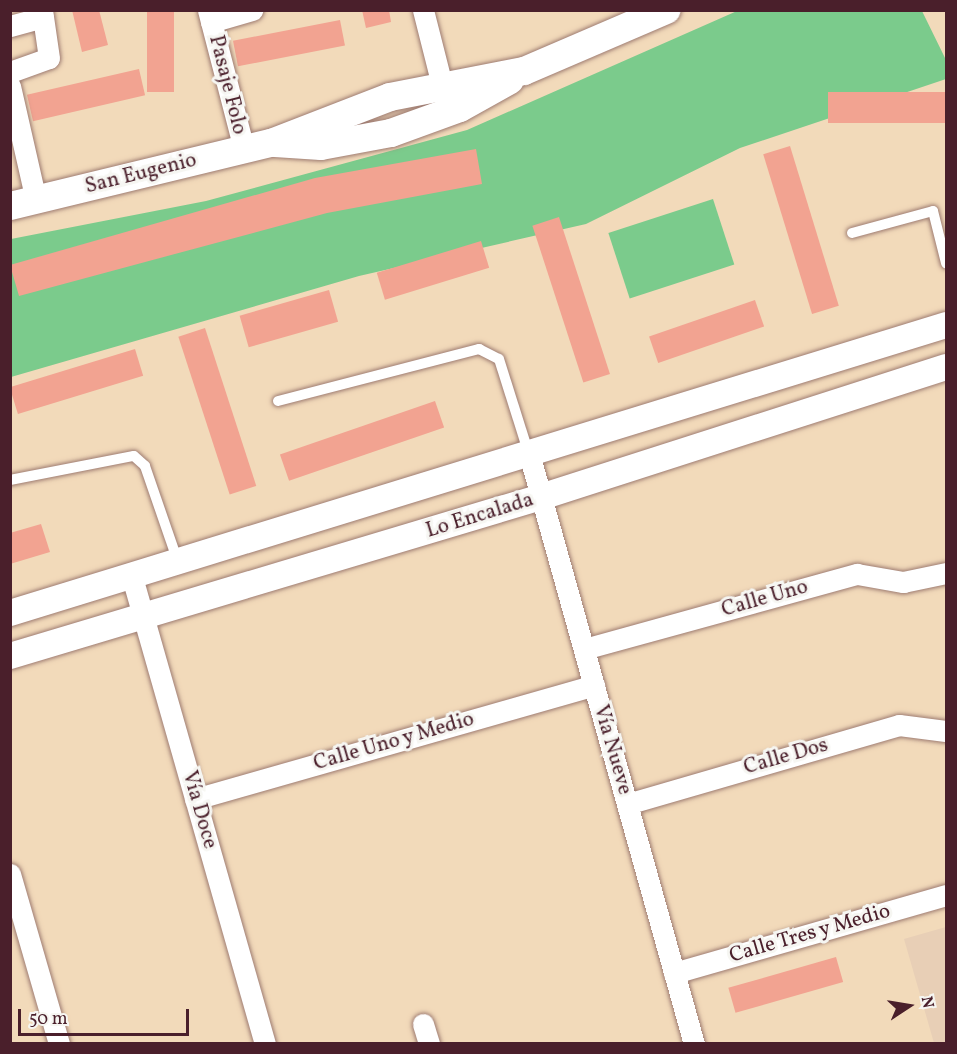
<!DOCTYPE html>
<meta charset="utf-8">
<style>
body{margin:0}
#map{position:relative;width:957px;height:1054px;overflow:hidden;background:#f2daba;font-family:Vollkorn,serif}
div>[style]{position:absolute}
.built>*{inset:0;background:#e8cfb6}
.green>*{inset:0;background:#7bcb8c;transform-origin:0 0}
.building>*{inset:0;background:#f2a391;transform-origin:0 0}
.roads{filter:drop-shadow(0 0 2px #9e7c72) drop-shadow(0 0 2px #9e7c72)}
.service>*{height:10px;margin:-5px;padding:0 5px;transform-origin:5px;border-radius:5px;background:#fff}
.minor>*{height:21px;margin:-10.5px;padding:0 10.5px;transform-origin:10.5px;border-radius:10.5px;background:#fff}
.tertiary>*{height:26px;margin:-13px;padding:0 13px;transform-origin:13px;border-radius:13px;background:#fff}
.secondary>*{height:28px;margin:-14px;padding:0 14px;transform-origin:14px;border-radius:14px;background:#fff}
span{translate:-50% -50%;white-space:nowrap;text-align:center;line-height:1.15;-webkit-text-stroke:6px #f6f6f2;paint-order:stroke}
.street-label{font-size:21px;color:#4a1f2b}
.frame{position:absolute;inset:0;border:12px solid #4a1f2b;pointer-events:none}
.north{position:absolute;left:879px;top:976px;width:60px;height:60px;-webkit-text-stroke:4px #f6f6f2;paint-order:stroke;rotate:78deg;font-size:16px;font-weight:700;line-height:24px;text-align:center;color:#4a1f2b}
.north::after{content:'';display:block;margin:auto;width:21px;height:27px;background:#4a1f2b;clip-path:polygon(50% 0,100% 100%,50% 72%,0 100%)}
.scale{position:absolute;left:18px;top:1009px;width:171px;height:27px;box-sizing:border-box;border:3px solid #4a1f2b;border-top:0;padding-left:8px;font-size:18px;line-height:21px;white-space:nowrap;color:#4a1f2b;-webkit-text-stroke:4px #f6f6f2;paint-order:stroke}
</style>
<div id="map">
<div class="built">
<div style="clip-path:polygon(946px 927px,946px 1043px,934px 1043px,904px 939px)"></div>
</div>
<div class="green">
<div style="clip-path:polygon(737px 11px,922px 11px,946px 60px,946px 79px,740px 148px,586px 224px,359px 276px,11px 377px,11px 239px,206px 201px,467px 130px)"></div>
<div style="left:713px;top:199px;width:69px;height:110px;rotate:72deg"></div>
</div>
<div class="building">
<div style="clip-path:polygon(72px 10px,99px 10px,108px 45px,82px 52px)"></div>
<div style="left:147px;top:10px;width:27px;height:82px"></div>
<div style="clip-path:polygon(362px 10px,389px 10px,391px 22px,366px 28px)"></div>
<div style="left:340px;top:20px;width:26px;height:109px;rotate:79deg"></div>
<div style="left:139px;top:69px;width:27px;height:115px;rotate:77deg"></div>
<div style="left:946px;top:92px;width:31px;height:118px;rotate:90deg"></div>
<div style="left:790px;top:146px;width:167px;height:28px;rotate:73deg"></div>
<div style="clip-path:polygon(476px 149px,482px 184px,327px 213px,19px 296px,10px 265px,315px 178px)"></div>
<div style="left:559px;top:217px;width:165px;height:28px;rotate:72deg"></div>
<div style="left:481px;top:241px;width:28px;height:109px;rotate:73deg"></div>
<div style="left:329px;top:290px;width:33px;height:93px;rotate:74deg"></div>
<div style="left:755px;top:300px;width:28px;height:112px;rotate:71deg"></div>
<div style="left:205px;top:328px;width:166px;height:28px;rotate:72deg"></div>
<div style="left:135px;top:349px;width:28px;height:131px;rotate:73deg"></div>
<div style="left:435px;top:401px;width:28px;height:164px;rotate:71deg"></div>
<div style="clip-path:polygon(41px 524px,50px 552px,10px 564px,10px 533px)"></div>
<div style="left:836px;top:957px;width:26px;height:112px;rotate:74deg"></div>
</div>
<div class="roads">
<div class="service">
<div style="left:852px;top:233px;width:84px;rotate:-15.2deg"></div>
<div style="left:933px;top:211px;width:54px;rotate:76deg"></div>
<div style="left:278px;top:401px;width:208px;rotate:-14.5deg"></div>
<div style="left:479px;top:349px;width:22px;rotate:27deg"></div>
<div style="left:499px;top:359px;width:100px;rotate:72.5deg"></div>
<div style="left:10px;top:480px;width:126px;rotate:-11deg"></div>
<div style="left:134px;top:456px;width:15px;rotate:42deg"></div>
<div style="left:145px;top:466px;width:102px;rotate:71deg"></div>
</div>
<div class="minor">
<div style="left:208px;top:10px;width:144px;rotate:75.5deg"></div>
<div style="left:423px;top:10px;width:77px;rotate:75.8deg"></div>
<div style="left:211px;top:22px;width:43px;rotate:-16.3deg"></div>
<div style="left:10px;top:26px;width:34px;rotate:-15deg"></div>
<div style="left:10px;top:72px;width:41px;rotate:-19.7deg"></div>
<div style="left:49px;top:58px;width:49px;rotate:-98.3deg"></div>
<div style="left:10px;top:86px;width:117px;rotate:77.2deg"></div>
<div style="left:530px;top:457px;width:609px;rotate:74.39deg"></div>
<div style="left:132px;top:577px;width:486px;rotate:74.1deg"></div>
<div style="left:584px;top:649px;width:283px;rotate:-15.4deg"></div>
<div style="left:857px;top:574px;width:47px;rotate:9.9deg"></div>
<div style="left:903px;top:582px;width:44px;rotate:-11.8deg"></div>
<div style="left:195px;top:799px;width:415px;rotate:-15.9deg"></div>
<div style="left:627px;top:804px;width:283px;rotate:-16.2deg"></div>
<div style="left:899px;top:725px;width:47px;rotate:7.3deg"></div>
<div style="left:10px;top:874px;width:177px;rotate:73.9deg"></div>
<div style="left:674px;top:973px;width:283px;rotate:-16deg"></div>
<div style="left:423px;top:1024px;width:21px;rotate:73deg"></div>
</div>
<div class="tertiary">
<div style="left:10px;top:613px;width:979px;rotate:-17.1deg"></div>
<div style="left:10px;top:656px;width:554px;rotate:-16.67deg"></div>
<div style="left:541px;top:497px;width:425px;rotate:-17.8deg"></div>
</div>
<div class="secondary">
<div style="left:275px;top:143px;width:46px;rotate:3.7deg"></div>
<div style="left:321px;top:146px;width:71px;rotate:-10.5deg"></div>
<div style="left:391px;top:133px;width:73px;rotate:-19.9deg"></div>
<div style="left:460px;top:108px;width:57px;rotate:-29.2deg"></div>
<div style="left:10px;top:206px;width:268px;rotate:-13.6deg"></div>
<div style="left:271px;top:143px;width:128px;rotate:-21.1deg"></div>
<div style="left:390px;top:97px;width:136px;rotate:-11deg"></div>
<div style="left:524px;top:71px;width:155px;rotate:-23.2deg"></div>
</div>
</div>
<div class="street-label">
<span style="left:227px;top:85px;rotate:76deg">Pasaje Folo</span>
<span style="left:141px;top:174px;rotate:-14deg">San Eugenio</span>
<span style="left:480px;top:516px;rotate:-17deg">Lo Encalada</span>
<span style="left:765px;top:599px;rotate:-16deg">Calle Uno</span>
<span style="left:394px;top:742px;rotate:-16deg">Calle Uno y Medio</span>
<span style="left:612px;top:750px;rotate:74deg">Vía Nueve</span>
<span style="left:786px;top:757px;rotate:-16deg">Calle Dos</span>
<span style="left:199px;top:810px;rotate:74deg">Vía Doce</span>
<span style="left:810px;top:934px;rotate:-16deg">Calle Tres y Medio</span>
</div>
<div class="frame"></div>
<div class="north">N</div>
<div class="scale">50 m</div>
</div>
